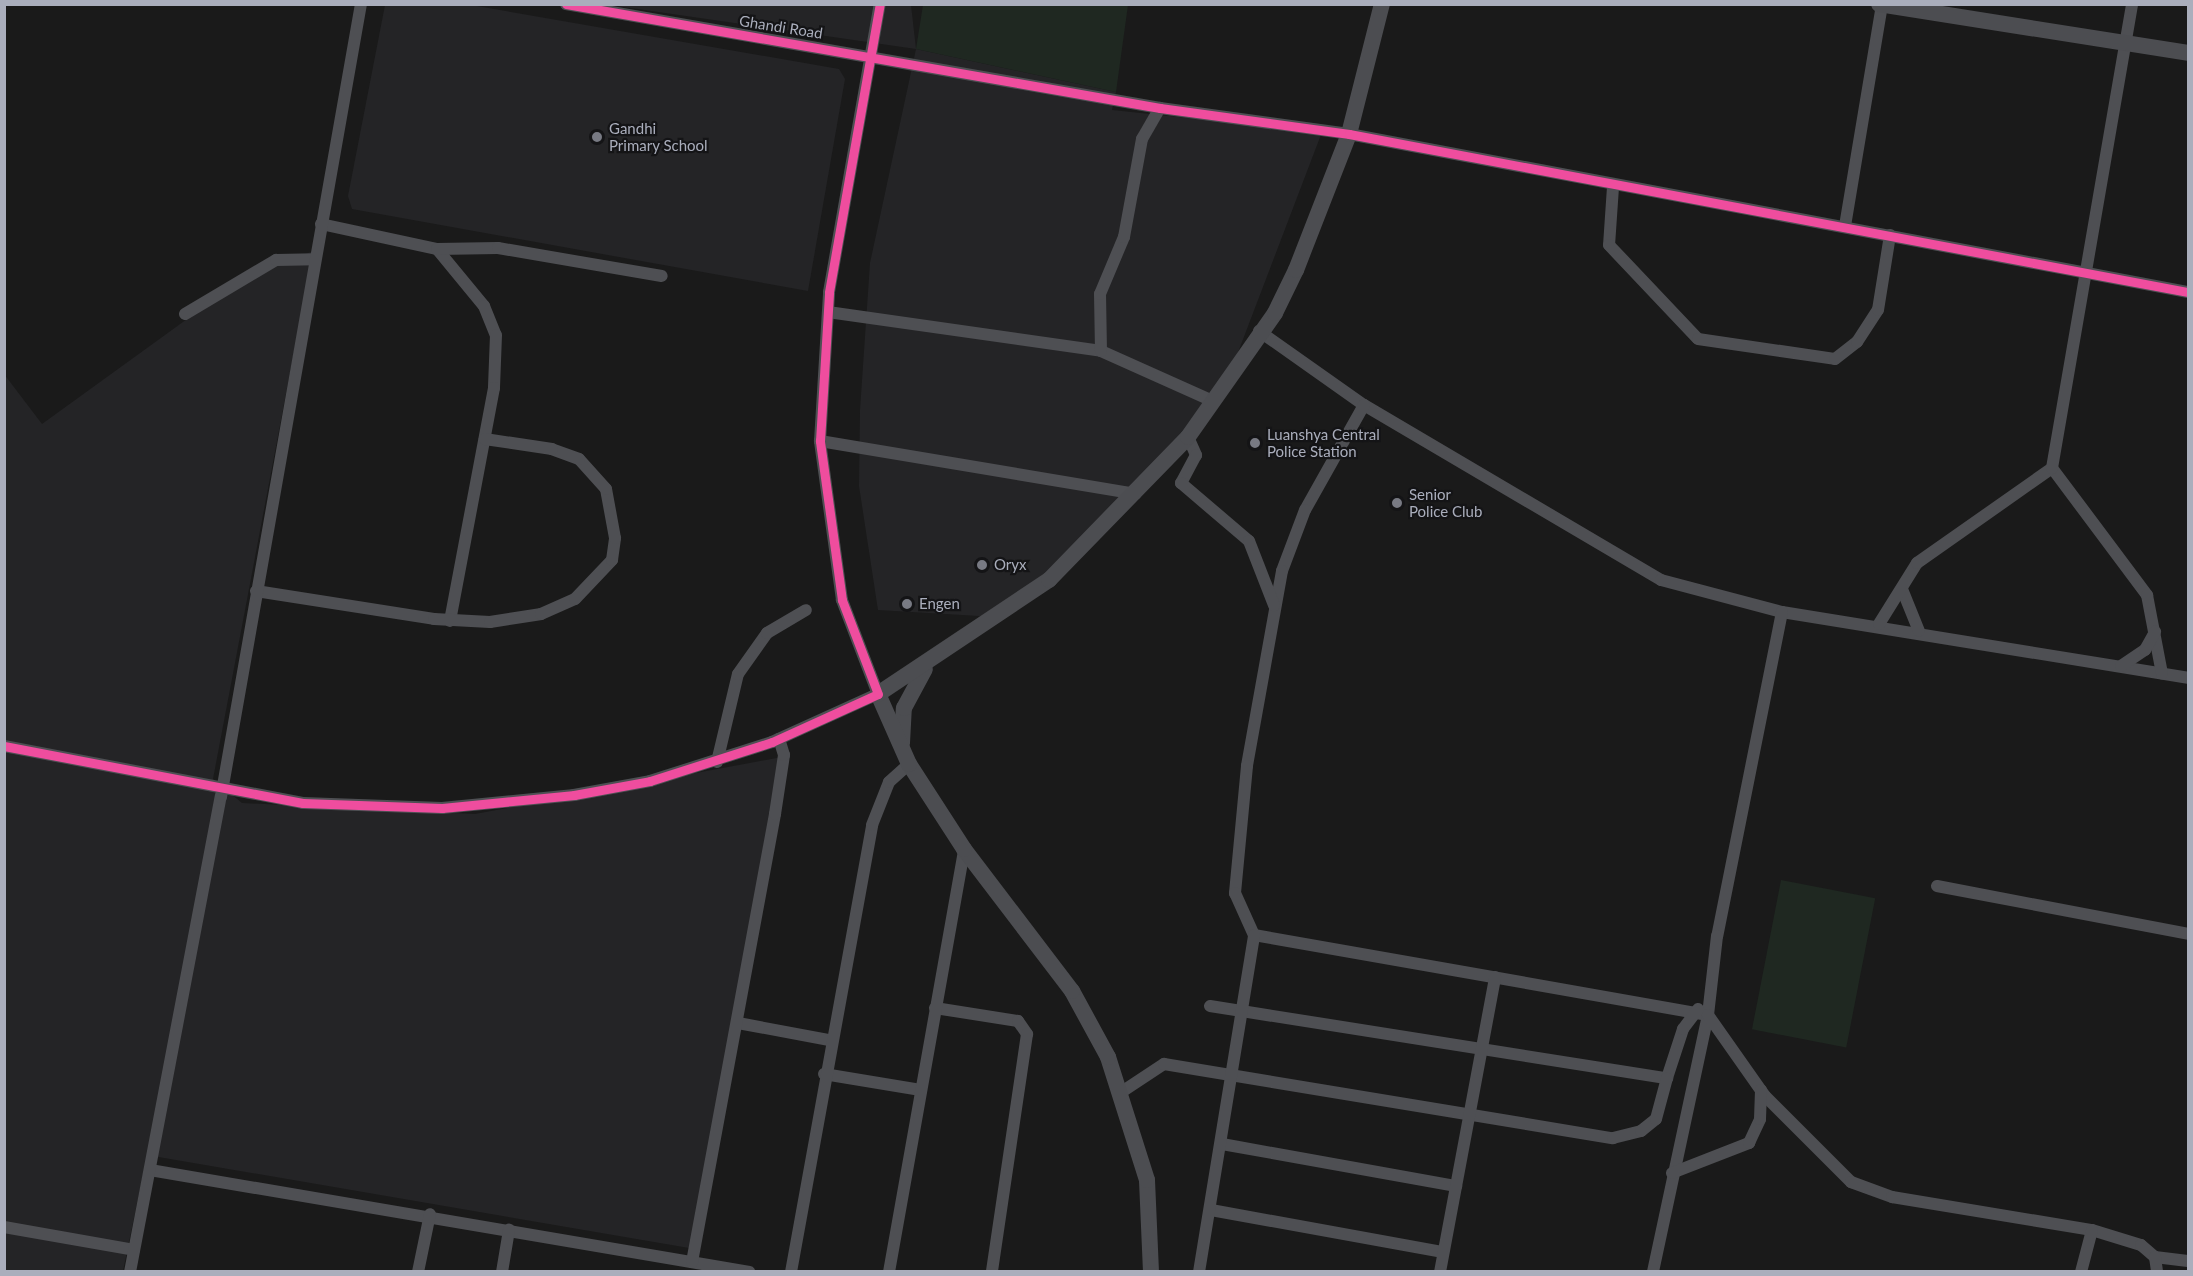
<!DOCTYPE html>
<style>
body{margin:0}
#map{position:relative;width:2193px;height:1276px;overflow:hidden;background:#1a1a1a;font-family:Lato,sans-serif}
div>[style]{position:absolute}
.built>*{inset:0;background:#242426}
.green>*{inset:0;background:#1f2821;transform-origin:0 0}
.street>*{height:12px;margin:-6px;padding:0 6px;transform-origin:6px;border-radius:6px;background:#4e4f53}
.secondary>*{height:16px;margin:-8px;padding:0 8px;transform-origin:8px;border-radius:8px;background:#4c4d51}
.cycleway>*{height:9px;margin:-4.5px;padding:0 4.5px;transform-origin:4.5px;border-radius:4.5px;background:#ef4d9e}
.dots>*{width:16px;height:16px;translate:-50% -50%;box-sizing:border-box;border:3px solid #141416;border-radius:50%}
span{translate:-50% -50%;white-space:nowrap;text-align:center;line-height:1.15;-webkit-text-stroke:4.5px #141416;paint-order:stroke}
.street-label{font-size:15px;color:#aaaebc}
.poi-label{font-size:15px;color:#aaaebc}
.left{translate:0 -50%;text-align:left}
.frame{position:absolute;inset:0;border:6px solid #aaaebc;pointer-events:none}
</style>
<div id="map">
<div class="built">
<div style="clip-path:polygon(385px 5px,471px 5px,839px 69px,845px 79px,808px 291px,352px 209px,348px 196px)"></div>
<div style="clip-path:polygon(610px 5px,911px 5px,916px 49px,1116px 92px,1112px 110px,1322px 132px,1221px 397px,1106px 524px,996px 617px,878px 610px,859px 486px,860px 410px,870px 263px,916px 49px)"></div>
<div style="clip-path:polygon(313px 251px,213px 779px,242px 803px,475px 814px,782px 757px,695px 1249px,147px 1155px,123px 1271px,5px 1271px,4px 374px,42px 424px,241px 280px)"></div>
</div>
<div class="green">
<div style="clip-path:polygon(923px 5px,1128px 5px,1116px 92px,916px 49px)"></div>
<div style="left:1781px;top:880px;width:96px;height:152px;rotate:11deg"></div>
</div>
<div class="street">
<div style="left:566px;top:4px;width:603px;rotate:9.93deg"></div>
<div style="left:1160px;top:108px;width:191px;rotate:7.8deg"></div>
<div style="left:1349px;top:134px;width:854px;rotate:10.67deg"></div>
<div style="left:1613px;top:187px;width:58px;rotate:93.9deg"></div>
<div style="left:1609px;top:245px;width:129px;rotate:46.6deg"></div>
<div style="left:1698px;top:339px;width:138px;rotate:8.3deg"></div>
<div style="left:1835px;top:359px;width:28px;rotate:-38deg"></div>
<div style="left:1857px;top:342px;width:38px;rotate:-57deg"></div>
<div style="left:1878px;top:310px;width:76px;rotate:-80.9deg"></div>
<div style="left:321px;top:224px;width:119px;rotate:12.2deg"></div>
<div style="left:437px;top:249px;width:74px;rotate:50.5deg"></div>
<div style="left:484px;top:306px;width:31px;rotate:68deg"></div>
<div style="left:496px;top:335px;width:53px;rotate:92.2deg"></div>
<div style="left:494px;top:388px;width:237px;rotate:100.7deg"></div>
<div style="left:1845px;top:226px;width:225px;rotate:-80.5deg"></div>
<div style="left:437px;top:249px;width:61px;rotate:-0.9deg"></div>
<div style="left:498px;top:248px;width:166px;rotate:9.7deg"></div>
<div style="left:828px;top:312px;width:276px;rotate:8.1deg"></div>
<div style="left:1101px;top:351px;width:123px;rotate:24.1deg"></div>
<div style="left:185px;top:314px;width:106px;rotate:-30.7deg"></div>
<div style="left:276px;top:260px;width:39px;rotate:-1deg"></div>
<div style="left:1259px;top:331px;width:128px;rotate:35.2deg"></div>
<div style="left:1364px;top:405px;width:345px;rotate:30.5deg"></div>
<div style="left:1661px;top:580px;width:125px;rotate:14.8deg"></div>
<div style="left:1782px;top:612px;width:411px;rotate:9.2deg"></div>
<div style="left:1101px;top:351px;width:57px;rotate:-91deg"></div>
<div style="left:1100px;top:294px;width:62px;rotate:-67.2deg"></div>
<div style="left:1124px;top:237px;width:100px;rotate:-79.6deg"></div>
<div style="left:1142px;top:139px;width:36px;rotate:-60deg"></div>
<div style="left:1364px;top:405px;width:120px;rotate:119.3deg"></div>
<div style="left:1305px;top:510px;width:65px;rotate:110.7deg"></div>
<div style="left:1282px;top:571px;width:198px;rotate:100.2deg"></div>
<div style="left:1247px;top:766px;width:128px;rotate:95.4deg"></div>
<div style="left:1235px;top:893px;width:46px;rotate:65.7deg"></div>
<div style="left:1254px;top:935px;width:461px;rotate:10deg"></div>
<div style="left:1708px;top:1015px;width:263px;rotate:102.1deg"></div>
<div style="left:1188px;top:437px;width:20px;rotate:66deg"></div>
<div style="left:1196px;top:455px;width:32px;rotate:118deg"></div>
<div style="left:1181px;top:483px;width:89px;rotate:40.5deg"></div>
<div style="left:1249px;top:541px;width:69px;rotate:68.7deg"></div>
<div style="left:820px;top:441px;width:320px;rotate:9.5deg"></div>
<div style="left:2052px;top:468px;width:159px;rotate:53.2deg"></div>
<div style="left:2147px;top:595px;width:80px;rotate:79.2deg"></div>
<div style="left:1902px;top:589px;width:45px;rotate:68deg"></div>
<div style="left:256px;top:591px;width:180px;rotate:8.9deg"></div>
<div style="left:434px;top:619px;width:56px;rotate:3.1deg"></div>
<div style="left:490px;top:622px;width:52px;rotate:-8.9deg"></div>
<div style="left:541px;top:614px;width:37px;rotate:-24deg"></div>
<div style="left:575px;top:599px;width:54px;rotate:-46.5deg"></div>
<div style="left:612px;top:560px;width:22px;rotate:-82deg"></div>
<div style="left:615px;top:538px;width:50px;rotate:-100.4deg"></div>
<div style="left:606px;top:489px;width:40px;rotate:-132deg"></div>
<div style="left:579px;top:459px;width:29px;rotate:-160deg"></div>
<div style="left:552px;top:449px;width:68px;rotate:-171.5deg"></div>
<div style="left:1782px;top:612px;width:330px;rotate:101.3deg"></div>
<div style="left:1717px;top:936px;width:80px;rotate:96.5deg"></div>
<div style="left:1708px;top:1015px;width:99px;rotate:54.9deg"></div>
<div style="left:1765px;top:1096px;width:122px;rotate:45deg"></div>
<div style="left:1851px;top:1182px;width:44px;rotate:20.1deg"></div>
<div style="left:1892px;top:1197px;width:203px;rotate:9.4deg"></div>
<div style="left:2092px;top:1230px;width:51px;rotate:17deg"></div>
<div style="left:2141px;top:1245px;width:18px;rotate:41deg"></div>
<div style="left:2155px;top:1257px;width:33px;rotate:7deg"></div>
<div style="left:1879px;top:624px;width:72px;rotate:-58.1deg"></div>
<div style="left:1917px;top:563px;width:165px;rotate:-35.1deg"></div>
<div style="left:2052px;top:468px;width:471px;rotate:-80.2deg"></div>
<div style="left:2121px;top:666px;width:29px;rotate:-34deg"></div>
<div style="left:2145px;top:650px;width:21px;rotate:-61deg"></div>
<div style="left:4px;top:746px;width:304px;rotate:10.8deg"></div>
<div style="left:303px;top:803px;width:139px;rotate:2.1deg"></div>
<div style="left:442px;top:808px;width:133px;rotate:-5.6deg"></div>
<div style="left:574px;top:795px;width:77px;rotate:-10.4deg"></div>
<div style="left:650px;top:781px;width:128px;rotate:-17.7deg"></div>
<div style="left:772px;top:742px;width:116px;rotate:-24.4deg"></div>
<div style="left:878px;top:694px;width:101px;rotate:-111deg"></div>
<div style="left:842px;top:600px;width:161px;rotate:-97.9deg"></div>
<div style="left:820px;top:441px;width:149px;rotate:-86.5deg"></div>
<div style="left:829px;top:292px;width:292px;rotate:-80deg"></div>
<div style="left:717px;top:762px;width:90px;rotate:-76.6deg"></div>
<div style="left:738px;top:674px;width:50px;rotate:-54.7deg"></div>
<div style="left:767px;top:633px;width:45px;rotate:-30.5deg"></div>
<div style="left:1937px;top:886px;width:256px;rotate:10.8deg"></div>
<div style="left:1210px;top:1006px;width:463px;rotate:9deg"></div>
<div style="left:1667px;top:1078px;width:52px;rotate:-71.9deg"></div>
<div style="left:1683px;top:1029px;width:25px;rotate:-53deg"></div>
<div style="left:935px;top:1008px;width:84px;rotate:8.9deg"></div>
<div style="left:1018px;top:1021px;width:16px;rotate:55deg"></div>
<div style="left:1027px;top:1034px;width:241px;rotate:98.4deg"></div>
<div style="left:738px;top:1023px;width:93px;rotate:10.6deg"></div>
<div style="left:824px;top:1074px;width:98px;rotate:9.4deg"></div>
<div style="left:1120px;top:1093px;width:53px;rotate:-33.4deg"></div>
<div style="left:1164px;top:1064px;width:455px;rotate:9.4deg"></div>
<div style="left:1613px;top:1138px;width:29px;rotate:-14deg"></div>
<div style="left:1641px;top:1131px;width:19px;rotate:-39deg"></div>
<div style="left:1656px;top:1119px;width:42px;rotate:-75deg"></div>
<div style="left:1222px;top:1144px;width:238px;rotate:10.2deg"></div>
<div style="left:150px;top:1170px;width:608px;rotate:9.66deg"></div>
<div style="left:1672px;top:1173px;width:83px;rotate:-21.3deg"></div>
<div style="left:1749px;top:1143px;width:26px;rotate:-65deg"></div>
<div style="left:1760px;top:1119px;width:29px;rotate:-88deg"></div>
<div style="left:1211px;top:1210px;width:236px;rotate:10.3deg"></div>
<div style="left:4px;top:1227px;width:132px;rotate:10deg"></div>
<div style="left:2155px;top:1257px;width:15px;rotate:82deg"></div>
<div style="left:692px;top:1262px;width:456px;rotate:-79.5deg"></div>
<div style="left:775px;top:814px;width:60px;rotate:-81.3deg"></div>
<div style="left:784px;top:755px;width:17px;rotate:-107deg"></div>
<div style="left:130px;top:1272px;width:484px;rotate:-79.2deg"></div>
<div style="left:221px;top:797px;width:805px;rotate:-79.99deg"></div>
<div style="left:418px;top:1272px;width:59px;rotate:-78.3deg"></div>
<div style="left:502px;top:1272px;width:43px;rotate:-80.5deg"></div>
<div style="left:791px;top:1272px;width:454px;rotate:-79.7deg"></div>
<div style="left:872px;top:825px;width:46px;rotate:-68.4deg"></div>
<div style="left:889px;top:782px;width:27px;rotate:-42deg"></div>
<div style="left:889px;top:1272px;width:430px;rotate:-79.9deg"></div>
<div style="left:1199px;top:1272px;width:341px;rotate:-80.7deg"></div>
<div style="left:1440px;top:1272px;width:300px;rotate:-79.4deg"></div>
<div style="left:2081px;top:1272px;width:43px;rotate:-75.3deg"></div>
</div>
<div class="secondary">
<div style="left:1879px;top:4px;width:313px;rotate:9deg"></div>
<div style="left:902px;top:743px;width:35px;rotate:-87deg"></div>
<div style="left:904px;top:708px;width:44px;rotate:-61.7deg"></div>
<div style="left:1151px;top:1272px;width:92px;rotate:-92.5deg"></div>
<div style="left:1147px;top:1180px;width:129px;rotate:-107.6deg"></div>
<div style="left:1108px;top:1057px;width:75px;rotate:-118.6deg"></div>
<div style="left:1072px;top:991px;width:178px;rotate:-127.3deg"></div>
<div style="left:964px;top:849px;width:101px;rotate:-122.9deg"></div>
<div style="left:909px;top:764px;width:77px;rotate:-113.9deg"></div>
<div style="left:878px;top:694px;width:206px;rotate:-33.7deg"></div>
<div style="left:1049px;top:580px;width:199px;rotate:-45.8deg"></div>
<div style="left:1188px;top:437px;width:151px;rotate:-54.9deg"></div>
<div style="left:1275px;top:313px;width:48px;rotate:-64deg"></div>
<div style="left:1296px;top:270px;width:146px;rotate:-68.7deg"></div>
<div style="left:1349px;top:134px;width:134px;rotate:-75.8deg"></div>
</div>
<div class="cycleway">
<div style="left:566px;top:4px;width:603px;rotate:9.93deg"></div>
<div style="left:1160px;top:108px;width:191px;rotate:7.8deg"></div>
<div style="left:1349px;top:134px;width:854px;rotate:10.67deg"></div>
<div style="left:4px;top:746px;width:304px;rotate:10.8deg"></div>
<div style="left:303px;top:803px;width:139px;rotate:2.1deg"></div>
<div style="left:442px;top:808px;width:133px;rotate:-5.6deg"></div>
<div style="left:574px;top:795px;width:77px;rotate:-10.4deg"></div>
<div style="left:650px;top:781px;width:128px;rotate:-17.7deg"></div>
<div style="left:772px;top:742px;width:116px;rotate:-24.4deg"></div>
<div style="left:878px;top:694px;width:101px;rotate:-111deg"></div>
<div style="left:842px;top:600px;width:161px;rotate:-97.9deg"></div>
<div style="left:820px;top:441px;width:149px;rotate:-86.5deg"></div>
<div style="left:829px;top:292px;width:292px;rotate:-80deg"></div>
</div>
<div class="dots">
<div style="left:597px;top:137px;background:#787a83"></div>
<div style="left:1255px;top:443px;background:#787a83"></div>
<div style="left:1397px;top:503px;background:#787a83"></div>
<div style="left:982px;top:565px;background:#787a83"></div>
<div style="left:907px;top:604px;background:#787a83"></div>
</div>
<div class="street-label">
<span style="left:781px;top:27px;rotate:9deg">Ghandi Road</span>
</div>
<div class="poi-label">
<span class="left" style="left:609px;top:137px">Gandhi<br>Primary School</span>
<span class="left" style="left:1267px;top:443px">Luanshya Central<br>Police Station</span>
<span class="left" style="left:1409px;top:503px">Senior<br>Police Club</span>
<span class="left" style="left:994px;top:565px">Oryx</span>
<span class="left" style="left:919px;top:604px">Engen</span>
</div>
<div class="frame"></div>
</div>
